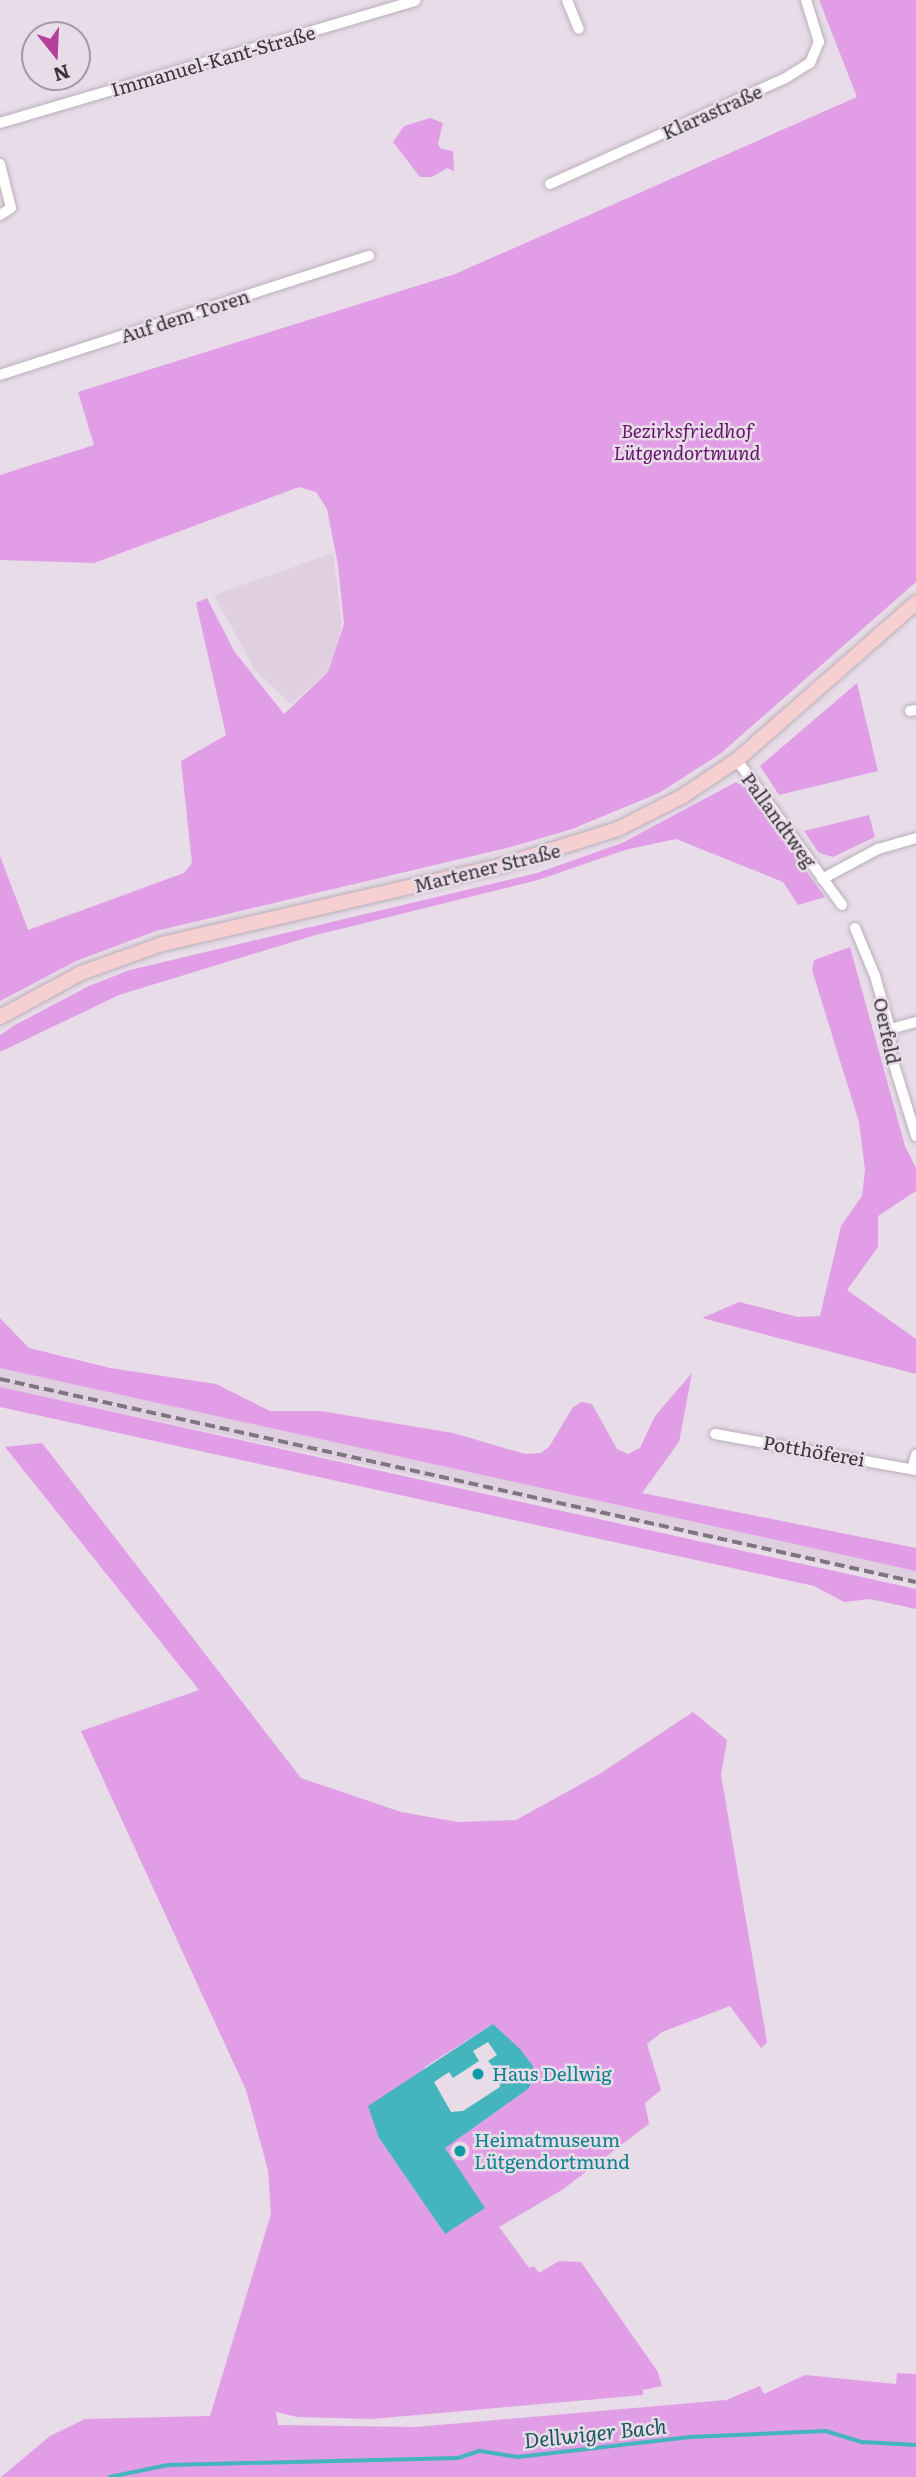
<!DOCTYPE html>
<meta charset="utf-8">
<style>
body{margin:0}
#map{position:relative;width:916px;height:2477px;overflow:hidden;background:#e7dce7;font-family:Literata,serif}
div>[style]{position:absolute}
.built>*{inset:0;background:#e0cfe1;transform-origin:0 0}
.green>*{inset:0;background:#e19ee7}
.water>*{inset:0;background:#44b4bd}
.stream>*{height:3.5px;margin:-1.75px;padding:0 1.75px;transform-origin:1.75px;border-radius:1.75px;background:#44b4bd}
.roads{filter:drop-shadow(0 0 2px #b9aeba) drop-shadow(0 0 2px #b9aeba)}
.street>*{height:10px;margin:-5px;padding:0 5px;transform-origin:5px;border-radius:5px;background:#fff}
.secondary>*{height:14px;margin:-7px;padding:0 7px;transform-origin:7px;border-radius:7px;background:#f6d0d0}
.rail>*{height:3.5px;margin-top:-1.75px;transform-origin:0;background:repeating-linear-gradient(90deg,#7d767d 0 10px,transparent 0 15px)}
.dots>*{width:19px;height:19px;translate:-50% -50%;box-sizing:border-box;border:4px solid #e7dce7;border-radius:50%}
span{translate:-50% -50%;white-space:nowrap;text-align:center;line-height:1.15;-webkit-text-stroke:5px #e7dce7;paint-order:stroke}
.street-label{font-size:19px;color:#3a353a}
.park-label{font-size:19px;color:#64116b;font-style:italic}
.culture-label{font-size:19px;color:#0d838f}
.left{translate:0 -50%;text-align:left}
.water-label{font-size:21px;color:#19585d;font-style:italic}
.north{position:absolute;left:21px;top:21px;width:70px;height:70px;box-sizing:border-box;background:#e7dce7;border:2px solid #a299a2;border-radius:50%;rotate:162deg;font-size:19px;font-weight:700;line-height:28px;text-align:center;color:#3a353a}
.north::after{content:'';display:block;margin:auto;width:24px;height:32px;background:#b3409a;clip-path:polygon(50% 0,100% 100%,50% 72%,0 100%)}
</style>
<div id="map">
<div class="built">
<div style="clip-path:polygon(333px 553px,342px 623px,337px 646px,327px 672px,291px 704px,255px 670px,214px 595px)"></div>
<div style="left:0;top:1368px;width:938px;height:19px;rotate:12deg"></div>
</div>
<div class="green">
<div style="clip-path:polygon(819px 0,916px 0,916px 582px,720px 754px,659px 793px,572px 829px,511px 847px,156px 931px,76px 961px,0 1001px,0 856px,28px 930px,184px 873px,192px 863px,181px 761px,226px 735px,196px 603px,207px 598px,234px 651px,284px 714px,328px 672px,344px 624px,338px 565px,327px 509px,316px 492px,299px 487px,94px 563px,0 560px,0 475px,94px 445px,78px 392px,455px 274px,857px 97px)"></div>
<div style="clip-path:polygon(430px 118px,443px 123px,438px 144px,441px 149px,453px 151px,454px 171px,447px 168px,432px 177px,420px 177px,393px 142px,404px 126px)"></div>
<div style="clip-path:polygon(857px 683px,878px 771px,779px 795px,760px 766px)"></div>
<div style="clip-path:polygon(736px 782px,746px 788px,825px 897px,798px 905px,783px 882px,676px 839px,625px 850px,538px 880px,312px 936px,119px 995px,0 1052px,0 1035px,15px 1025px,89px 986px,130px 970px,537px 873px,622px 843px)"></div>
<div style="clip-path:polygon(869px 815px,875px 837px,833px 857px,819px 853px,804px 831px)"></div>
<div style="clip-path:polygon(850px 947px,905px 1146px,916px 1168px,916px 1191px,878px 1216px,878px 1247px,847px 1290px,916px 1339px,916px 1374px,702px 1318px,739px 1302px,798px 1317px,820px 1316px,841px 1226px,862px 1196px,865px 1170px,859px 1122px,812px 970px,814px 960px)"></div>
<div style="clip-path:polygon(0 1318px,29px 1348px,110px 1368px,216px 1384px,270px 1411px,321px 1411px,453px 1433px,525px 1454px,541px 1453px,549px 1447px,573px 1407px,582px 1402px,592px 1404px,617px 1449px,628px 1454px,640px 1448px,655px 1416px,692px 1373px,679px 1442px,642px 1493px,916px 1548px,916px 1571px,0 1368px)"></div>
<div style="clip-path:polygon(0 1387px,916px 1589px,916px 1609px,870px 1599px,844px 1602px,814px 1586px,0 1407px)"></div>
<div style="clip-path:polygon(evenodd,42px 1443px,301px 1778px,401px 1812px,458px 1822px,516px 1820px,601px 1773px,693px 1712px,727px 1740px,721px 1775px,767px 2042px,761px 2048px,730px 2006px,662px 2032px,647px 2044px,661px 2090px,645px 2103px,649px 2124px,562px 2190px,499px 2227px,529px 2268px,534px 2266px,539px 2273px,559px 2261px,581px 2262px,658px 2372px,662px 2386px,643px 2390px,643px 2395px,372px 2419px,297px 2417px,276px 2412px,278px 2425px,416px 2427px,726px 2400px,760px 2386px,764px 2394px,805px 2375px,896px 2384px,897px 2373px,916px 2374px,916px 2477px,1px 2477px,50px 2436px,85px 2419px,210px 2416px,271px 2214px,268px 2170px,246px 2090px,81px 1731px,199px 1690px,5px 1447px,42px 1443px,493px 2024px,528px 2089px,444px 2148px,445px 2234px,379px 2138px,425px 2067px,493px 2024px)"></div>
</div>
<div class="water">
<div style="clip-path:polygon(evenodd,493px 2024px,520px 2049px,533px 2066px,534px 2078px,528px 2089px,445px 2148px,485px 2208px,445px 2234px,379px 2138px,368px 2106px,493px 2024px,488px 2042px,497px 2055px,488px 2061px,499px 2074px,500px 2087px,463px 2111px,451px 2112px,434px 2082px,449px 2072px,453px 2078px,479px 2061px,473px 2051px,488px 2042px)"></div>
</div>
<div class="stream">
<div style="left:110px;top:2477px;width:59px;rotate:-11.7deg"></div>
<div style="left:168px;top:2465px;width:290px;rotate:-1.4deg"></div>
<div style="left:458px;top:2458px;width:23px;rotate:-18deg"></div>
<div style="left:480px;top:2451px;width:38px;rotate:9deg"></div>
<div style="left:518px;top:2457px;width:173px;rotate:-6.6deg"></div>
<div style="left:690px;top:2437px;width:136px;rotate:-2.5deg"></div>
<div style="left:826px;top:2431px;width:39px;rotate:17deg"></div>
<div style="left:863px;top:2442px;width:53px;rotate:3.2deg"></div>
</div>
<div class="roads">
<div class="street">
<div style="left:567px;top:0;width:31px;rotate:68deg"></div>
<div style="left:0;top:123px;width:433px;rotate:-16.4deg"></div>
<div style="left:0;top:164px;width:45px;rotate:76deg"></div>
<div style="left:11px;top:208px;width:13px;rotate:148deg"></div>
<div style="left:550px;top:184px;width:256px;rotate:-24.2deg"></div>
<div style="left:784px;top:79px;width:31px;rotate:-32deg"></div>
<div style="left:810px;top:63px;width:23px;rotate:-67deg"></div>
<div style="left:819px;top:42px;width:44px;rotate:-107.2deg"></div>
<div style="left:0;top:375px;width:388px;rotate:-17.9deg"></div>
<div style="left:910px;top:711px;width:6px;rotate:-9deg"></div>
<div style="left:737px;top:760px;width:179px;rotate:54.1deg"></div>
<div style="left:822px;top:879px;width:64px;rotate:-28.2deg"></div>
<div style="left:878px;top:849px;width:40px;rotate:-16deg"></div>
<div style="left:855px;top:928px;width:52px;rotate:67.4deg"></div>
<div style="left:875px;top:976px;width:55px;rotate:74.2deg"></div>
<div style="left:890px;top:1029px;width:26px;rotate:88deg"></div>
<div style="left:891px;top:1055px;width:85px;rotate:72.8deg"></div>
<div style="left:890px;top:1029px;width:27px;rotate:-15deg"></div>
<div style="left:715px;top:1434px;width:204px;rotate:10.2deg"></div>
<div style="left:912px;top:1469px;width:15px;rotate:-74deg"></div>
</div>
<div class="secondary">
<div style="left:0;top:1017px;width:92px;rotate:-28.5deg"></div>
<div style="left:81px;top:973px;width:86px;rotate:-19.7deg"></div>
<div style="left:162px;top:944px;width:347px;rotate:-13deg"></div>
<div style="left:500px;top:866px;width:124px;rotate:-17.4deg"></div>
<div style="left:618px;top:829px;width:73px;rotate:-26.9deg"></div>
<div style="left:683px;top:796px;width:65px;rotate:-33.7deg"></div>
<div style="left:737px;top:760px;width:238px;rotate:-41.3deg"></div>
</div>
</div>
<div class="rail">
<div style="left:0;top:1379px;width:938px;rotate:12.5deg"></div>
</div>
<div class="dots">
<div style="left:478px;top:2074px;background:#0f9aa8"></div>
<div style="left:460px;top:2151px;background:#0f9aa8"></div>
</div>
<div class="street-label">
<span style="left:213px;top:61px;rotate:-16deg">Immanuel-Kant-Straße</span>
<span style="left:712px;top:112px;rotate:-24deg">Klarastraße</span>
<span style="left:185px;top:316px;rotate:-18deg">Auf dem Toren</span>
<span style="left:779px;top:820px;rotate:54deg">Pallandtweg</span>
<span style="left:487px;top:868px;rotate:-14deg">Martener Straße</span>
<span style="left:887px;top:1031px;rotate:78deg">Oerfeld</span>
<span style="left:814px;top:1451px;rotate:10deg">Potthöferei</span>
</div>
<div class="park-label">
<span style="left:687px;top:442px">Bezirksfriedhof<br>Lütgendortmund</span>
</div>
<div class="culture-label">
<span class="left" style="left:492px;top:2074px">Haus Dellwig</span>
<span class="left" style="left:474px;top:2151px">Heimatmuseum<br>Lütgendortmund</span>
</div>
<div class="water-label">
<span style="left:595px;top:2432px;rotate:-6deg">Dellwiger Bach</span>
</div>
<div class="north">N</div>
</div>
